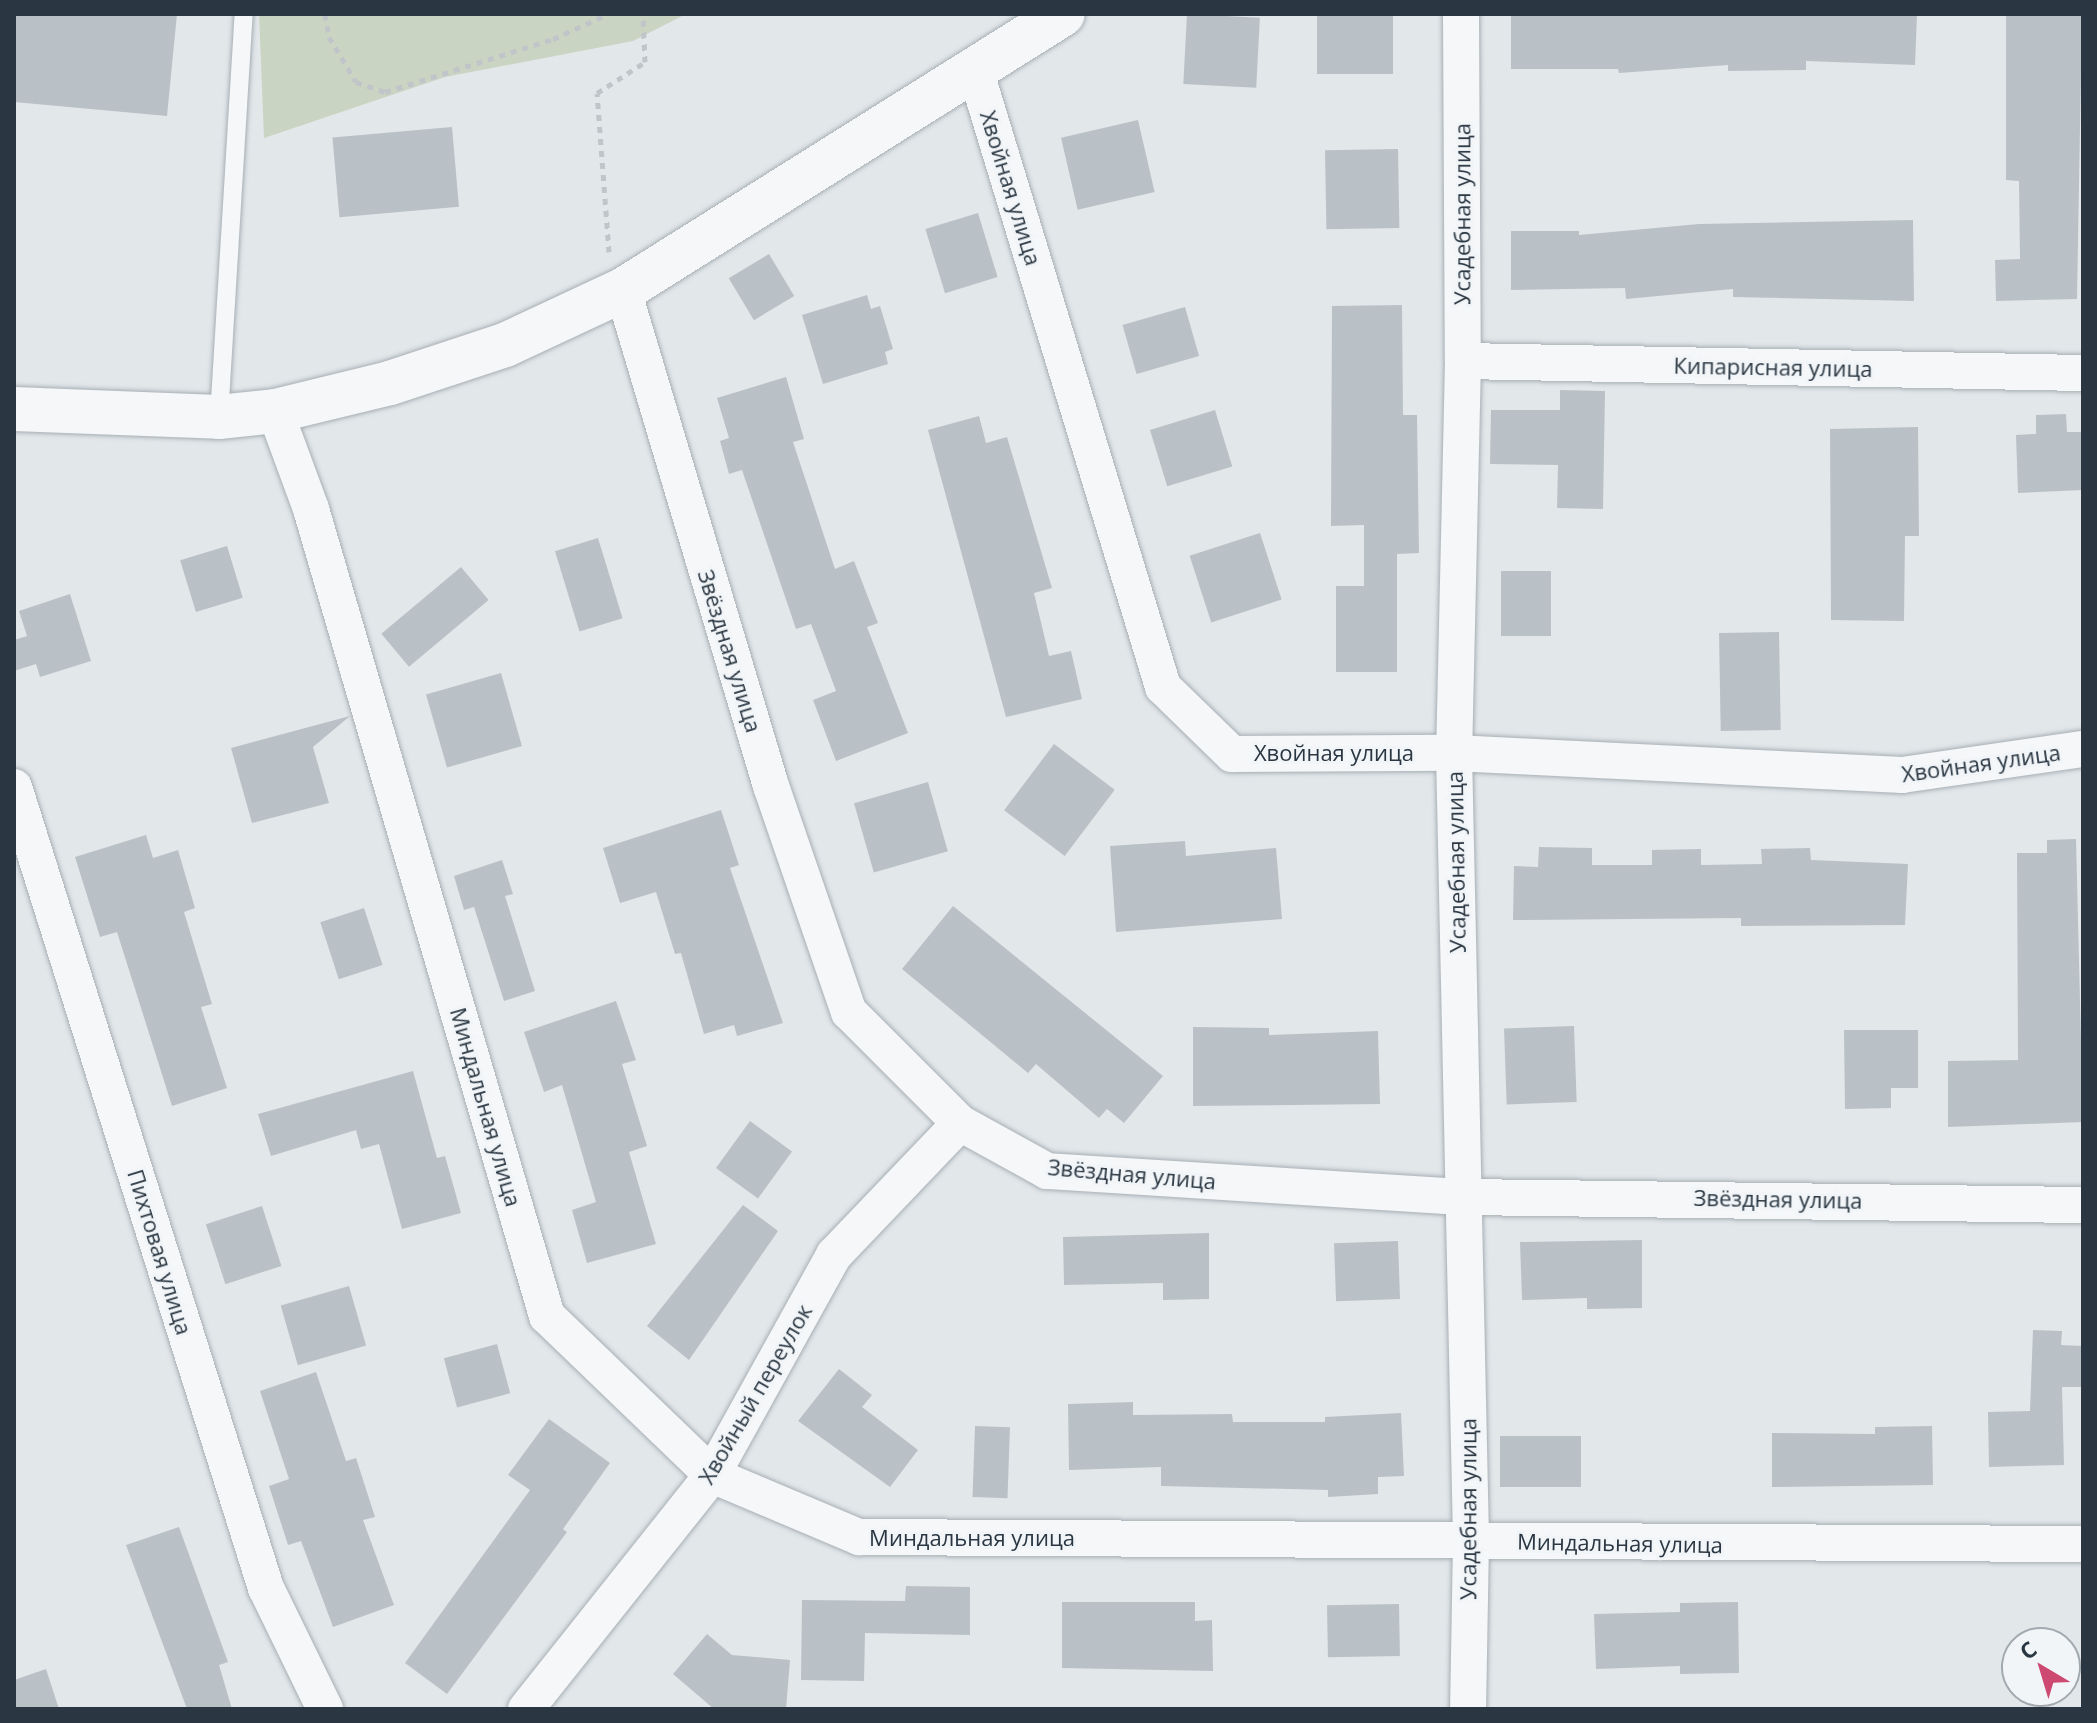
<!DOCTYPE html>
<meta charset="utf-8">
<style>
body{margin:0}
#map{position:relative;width:2097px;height:1723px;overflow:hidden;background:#e2e7ea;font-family:"Open Sans",sans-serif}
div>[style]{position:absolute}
.green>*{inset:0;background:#cad4c3}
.building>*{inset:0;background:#b9c1c7;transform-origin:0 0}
.path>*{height:5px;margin-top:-2.5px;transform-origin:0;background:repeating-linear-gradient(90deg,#c0c5c9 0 6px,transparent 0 12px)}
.roads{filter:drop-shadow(0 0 2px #a7afb4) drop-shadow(0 0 2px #a7afb4)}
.service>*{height:18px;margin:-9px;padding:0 9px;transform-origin:9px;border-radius:9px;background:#f5f7f9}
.minor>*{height:36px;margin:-18px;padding:0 18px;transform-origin:18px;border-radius:18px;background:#f5f7f9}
.tertiary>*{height:44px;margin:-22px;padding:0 22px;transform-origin:22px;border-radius:22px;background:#f5f7f9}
span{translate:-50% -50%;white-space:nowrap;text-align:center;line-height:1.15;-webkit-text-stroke:6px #f2f5f8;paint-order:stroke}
.street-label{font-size:22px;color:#2a3742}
.frame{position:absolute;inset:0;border:16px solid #2a3742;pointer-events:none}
.north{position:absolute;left:2001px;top:1627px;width:80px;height:80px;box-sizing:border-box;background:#f2f5f8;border:2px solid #a2a9af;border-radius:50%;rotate:322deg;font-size:22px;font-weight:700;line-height:32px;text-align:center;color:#2a3742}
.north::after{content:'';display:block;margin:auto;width:28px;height:36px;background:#ce4971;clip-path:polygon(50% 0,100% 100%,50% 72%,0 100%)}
</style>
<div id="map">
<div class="green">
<div style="clip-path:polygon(259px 14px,686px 14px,633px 41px,445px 77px,264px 138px)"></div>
</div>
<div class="building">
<div style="clip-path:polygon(14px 14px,177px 14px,167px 116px,14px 102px)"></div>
<div style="left:1187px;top:14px;width:73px;height:70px;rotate:3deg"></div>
<div style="left:1317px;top:14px;width:76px;height:60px"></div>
<div style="clip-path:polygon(1511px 14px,1917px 14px,1915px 65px,1806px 61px,1806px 70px,1728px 71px,1728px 65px,1619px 73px,1618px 69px,1511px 69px)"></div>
<div style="clip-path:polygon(2006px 14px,2082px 14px,2077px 299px,1996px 301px,1995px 260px,2020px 259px,2019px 181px,2006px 180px)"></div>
<div style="left:1138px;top:120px;width:74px;height:79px;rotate:77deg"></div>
<div style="left:452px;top:127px;width:80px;height:120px;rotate:85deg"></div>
<div style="left:1398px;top:149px;width:79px;height:73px;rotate:89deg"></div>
<div style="left:978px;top:213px;width:67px;height:55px;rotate:73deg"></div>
<div style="clip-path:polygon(1913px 220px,1914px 301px,1733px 297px,1733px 289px,1626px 299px,1625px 288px,1511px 290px,1511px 231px,1579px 231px,1579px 235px,1699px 224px)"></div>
<div style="left:769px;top:254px;width:49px;height:47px;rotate:59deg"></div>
<div style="clip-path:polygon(867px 295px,871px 309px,880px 306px,893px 349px,885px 352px,888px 364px,823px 384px,802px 315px)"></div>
<div style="clip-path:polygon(1402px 305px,1403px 415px,1417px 415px,1419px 553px,1397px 554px,1397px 672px,1336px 672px,1336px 586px,1364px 586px,1364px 525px,1331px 526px,1332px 306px)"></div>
<div style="left:1185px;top:307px;width:51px;height:65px;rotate:74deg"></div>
<div style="clip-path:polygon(786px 377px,804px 439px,793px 442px,835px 569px,854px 561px,878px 623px,867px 627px,908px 733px,836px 761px,813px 700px,836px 691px,811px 624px,796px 629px,742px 470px,729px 474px,720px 441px,729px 438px,717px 398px)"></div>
<div style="clip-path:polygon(1560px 390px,1605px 391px,1603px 509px,1557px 508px,1558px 465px,1490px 464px,1491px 410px,1560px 410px)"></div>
<div style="left:1215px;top:410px;width:59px;height:68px;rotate:73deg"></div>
<div style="clip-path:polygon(2066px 414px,2067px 432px,2083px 432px,2083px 490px,2018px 493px,2016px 435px,2036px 434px,2036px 415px)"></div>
<div style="clip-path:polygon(979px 416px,986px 443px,1007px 437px,1052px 588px,1034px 593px,1049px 656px,1071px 651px,1082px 699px,1006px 717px,928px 430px)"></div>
<div style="clip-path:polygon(1918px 427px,1919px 536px,1905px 536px,1904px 621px,1831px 620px,1830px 429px)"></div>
<div style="left:1260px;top:533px;width:70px;height:74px;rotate:72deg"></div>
<div style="left:598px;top:538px;width:84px;height:45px;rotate:73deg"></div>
<div style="left:227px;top:546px;width:54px;height:49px;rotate:73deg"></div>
<div style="left:461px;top:567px;width:43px;height:104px;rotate:50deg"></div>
<div style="left:1501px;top:571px;width:50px;height:65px"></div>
<div style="clip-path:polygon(70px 594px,91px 661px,40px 677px,36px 664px,14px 671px,14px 640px,27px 636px,19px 611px)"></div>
<div style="left:1779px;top:632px;width:98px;height:60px;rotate:89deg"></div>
<div style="left:501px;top:673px;width:76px;height:78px;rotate:74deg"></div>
<div style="clip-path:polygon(350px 716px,313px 747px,329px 803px,252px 823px,231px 748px)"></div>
<div style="left:1054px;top:744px;width:76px;height:83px;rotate:37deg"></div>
<div style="left:928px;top:782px;width:72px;height:77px;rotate:74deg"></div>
<div style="clip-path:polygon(721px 810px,739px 865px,730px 868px,783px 1023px,737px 1036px,734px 1025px,704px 1034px,681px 953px,675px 954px,656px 892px,620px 903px,603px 848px)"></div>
<div style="clip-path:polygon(146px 835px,153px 858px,178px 850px,195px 908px,184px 912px,212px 1004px,201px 1007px,227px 1088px,172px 1106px,117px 932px,100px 937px,75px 857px)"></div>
<div style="clip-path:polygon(2076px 839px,2083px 1122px,1948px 1127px,1948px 1061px,2018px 1060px,2017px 853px,2047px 853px,2047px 840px)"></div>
<div style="clip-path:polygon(1185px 841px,1186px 856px,1276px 848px,1282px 919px,1116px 932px,1110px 846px)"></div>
<div style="clip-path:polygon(1539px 847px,1592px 848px,1592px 865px,1652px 865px,1652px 850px,1701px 849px,1701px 865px,1762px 864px,1761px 849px,1810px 848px,1811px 860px,1908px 864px,1905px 925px,1741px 926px,1741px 918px,1513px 920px,1514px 866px,1538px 867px)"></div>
<div style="clip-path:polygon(502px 860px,513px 894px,505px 896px,535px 991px,504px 1001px,474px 907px,464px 910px,454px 876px)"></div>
<div style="clip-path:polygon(953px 906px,1163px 1076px,1124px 1123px,1107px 1109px,1099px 1118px,1036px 1064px,1028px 1073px,902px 969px)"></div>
<div style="left:364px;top:908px;width:60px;height:46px;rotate:72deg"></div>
<div style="clip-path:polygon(616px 1001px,636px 1060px,622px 1064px,647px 1146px,629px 1152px,656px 1244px,587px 1263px,572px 1210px,596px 1202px,562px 1085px,544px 1092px,524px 1032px)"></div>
<div style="left:1574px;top:1026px;width:76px;height:70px;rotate:88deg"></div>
<div style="clip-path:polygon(1193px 1027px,1269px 1028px,1269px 1035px,1378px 1031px,1380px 1104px,1193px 1106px)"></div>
<div style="clip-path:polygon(1844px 1030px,1918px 1030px,1918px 1088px,1891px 1088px,1891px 1108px,1845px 1109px)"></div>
<div style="clip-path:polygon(413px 1071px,437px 1158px,445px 1156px,461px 1213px,402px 1229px,379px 1144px,361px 1149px,356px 1130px,271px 1156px,258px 1114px)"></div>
<div style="left:750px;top:1121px;width:52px;height:58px;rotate:36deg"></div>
<div style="clip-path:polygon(743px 1205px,778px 1231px,689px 1360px,647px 1326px)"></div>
<div style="left:262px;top:1206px;width:63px;height:59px;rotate:72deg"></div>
<div style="clip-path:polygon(1209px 1233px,1209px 1299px,1163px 1300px,1163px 1283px,1064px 1285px,1063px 1237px)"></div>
<div style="clip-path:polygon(1642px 1240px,1642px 1308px,1587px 1309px,1587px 1298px,1522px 1300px,1520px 1242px)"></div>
<div style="left:1398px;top:1241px;width:58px;height:64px;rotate:88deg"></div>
<div style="left:349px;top:1286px;width:62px;height:71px;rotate:74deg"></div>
<div style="clip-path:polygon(2033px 1330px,2062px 1331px,2061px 1345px,2083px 1346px,2083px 1387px,2062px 1387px,2064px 1465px,1989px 1467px,1988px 1412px,2030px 1411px)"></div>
<div style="left:497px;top:1344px;width:51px;height:55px;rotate:75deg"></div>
<div style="clip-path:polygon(839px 1369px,872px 1395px,862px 1407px,918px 1450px,890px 1487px,798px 1421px)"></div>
<div style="clip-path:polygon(316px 1372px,346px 1461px,356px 1458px,375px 1517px,363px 1520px,394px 1605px,333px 1627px,301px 1541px,288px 1545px,269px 1486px,289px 1479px,260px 1391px)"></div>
<div style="clip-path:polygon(1133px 1402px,1133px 1415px,1232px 1414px,1233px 1422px,1325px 1422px,1325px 1417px,1401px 1413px,1404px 1476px,1378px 1477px,1378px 1494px,1328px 1497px,1328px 1490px,1161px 1486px,1161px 1467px,1069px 1470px,1068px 1404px)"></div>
<div style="clip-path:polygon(549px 1419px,610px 1463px,563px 1529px,567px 1532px,447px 1694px,405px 1663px,530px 1490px,508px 1475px)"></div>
<div style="left:975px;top:1426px;width:35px;height:71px;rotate:2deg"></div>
<div style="clip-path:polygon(1932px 1426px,1933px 1485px,1772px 1487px,1772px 1433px,1875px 1434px,1875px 1427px)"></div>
<div style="left:1500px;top:1436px;width:81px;height:51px"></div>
<div style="clip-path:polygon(179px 1527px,228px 1662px,219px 1665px,232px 1709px,187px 1709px,126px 1545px)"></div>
<div style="clip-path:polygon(906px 1586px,970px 1587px,970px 1635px,865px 1633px,864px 1681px,801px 1680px,802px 1600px,905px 1601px)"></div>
<div style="clip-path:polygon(1062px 1602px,1195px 1602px,1195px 1621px,1212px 1620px,1213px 1671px,1062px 1668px)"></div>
<div style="clip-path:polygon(1738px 1602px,1739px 1673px,1680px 1674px,1680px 1666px,1596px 1669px,1594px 1614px,1680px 1612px,1680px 1603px)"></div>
<div style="left:1399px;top:1604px;width:52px;height:72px;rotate:89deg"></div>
<div style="clip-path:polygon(707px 1634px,732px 1655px,790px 1660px,786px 1709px,714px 1709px,673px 1674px)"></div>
<div style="clip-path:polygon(46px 1669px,59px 1709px,14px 1709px,14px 1680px)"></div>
</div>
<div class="path">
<div style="left:325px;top:14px;width:23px;rotate:80deg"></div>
<div style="left:329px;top:37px;width:52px;rotate:59deg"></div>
<div style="left:356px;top:82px;width:31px;rotate:19deg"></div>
<div style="left:385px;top:92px;width:176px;rotate:-17.5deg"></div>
<div style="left:553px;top:39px;width:60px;rotate:-24.4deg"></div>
<div style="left:609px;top:252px;width:159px;rotate:-94.3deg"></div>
<div style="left:597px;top:93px;width:57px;rotate:-32.9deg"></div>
<div style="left:645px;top:62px;width:48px;rotate:-92.4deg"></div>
</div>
<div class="roads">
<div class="service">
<div style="left:219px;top:417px;width:404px;rotate:-86.5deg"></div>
</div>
<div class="minor">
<div style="left:1461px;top:14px;width:347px;rotate:89.7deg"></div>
<div style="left:1463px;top:361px;width:392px;rotate:91.3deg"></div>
<div style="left:1454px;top:753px;width:788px;rotate:88.76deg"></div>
<div style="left:1471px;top:1541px;width:168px;rotate:91deg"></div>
<div style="left:974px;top:66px;width:649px;rotate:73.07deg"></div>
<div style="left:1163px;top:687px;width:96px;rotate:44.2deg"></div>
<div style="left:1232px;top:754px;width:222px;rotate:-0.3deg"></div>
<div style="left:1454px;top:753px;width:449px;rotate:2.8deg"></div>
<div style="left:1902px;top:775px;width:183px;rotate:-8.2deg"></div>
<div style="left:623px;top:290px;width:518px;rotate:73.39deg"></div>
<div style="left:771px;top:786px;width:239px;rotate:71deg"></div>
<div style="left:849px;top:1012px;width:157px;rotate:45deg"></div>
<div style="left:960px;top:1123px;width:99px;rotate:28.9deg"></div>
<div style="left:1047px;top:1171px;width:417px;rotate:3.6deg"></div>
<div style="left:1463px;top:1197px;width:620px;rotate:0.74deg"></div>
<div style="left:1463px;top:361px;width:620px;rotate:1.11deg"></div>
<div style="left:275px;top:411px;width:104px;rotate:69.8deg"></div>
<div style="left:311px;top:509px;width:841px;rotate:73.7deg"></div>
<div style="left:547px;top:1316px;width:229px;rotate:43.9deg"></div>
<div style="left:712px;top:1475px;width:160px;rotate:22.9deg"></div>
<div style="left:859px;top:1537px;width:1224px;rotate:0.33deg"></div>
<div style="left:14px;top:787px;width:840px;rotate:72.54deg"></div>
<div style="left:266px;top:1588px;width:135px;rotate:64deg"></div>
<div style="left:526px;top:1709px;width:299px;rotate:-51.5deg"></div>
<div style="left:712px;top:1475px;width:252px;rotate:-61deg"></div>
<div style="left:834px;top:1255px;width:182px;rotate:-46.3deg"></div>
</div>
<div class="tertiary">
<div style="left:14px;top:409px;width:205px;rotate:2.2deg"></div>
<div style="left:219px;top:417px;width:56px;rotate:-6.1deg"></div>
<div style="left:275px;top:411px;width:118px;rotate:-13.7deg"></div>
<div style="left:390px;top:383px;width:121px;rotate:-18.3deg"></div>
<div style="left:505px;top:345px;width:130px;rotate:-25deg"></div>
<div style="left:623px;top:290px;width:519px;rotate:-32.1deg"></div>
</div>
</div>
<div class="street-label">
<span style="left:1011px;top:188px;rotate:73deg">Хвойная улица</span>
<span style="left:1462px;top:214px;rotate:-90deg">Усадебная улица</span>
<span style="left:1773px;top:367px;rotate:1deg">Кипарисная улица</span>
<span style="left:730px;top:651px;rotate:73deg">Звёздная улица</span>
<span style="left:1334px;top:753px">Хвойная улица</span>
<span style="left:1981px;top:763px;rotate:-8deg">Хвойная улица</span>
<span style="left:1456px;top:862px;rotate:-91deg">Усадебная улица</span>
<span style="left:486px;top:1107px;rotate:74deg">Миндальная улица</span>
<span style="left:1132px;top:1174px;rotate:5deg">Звёздная улица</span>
<span style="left:1778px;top:1199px;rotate:1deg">Звёздная улица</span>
<span style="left:160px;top:1252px;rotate:73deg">Пихтовая улица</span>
<span style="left:755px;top:1394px;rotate:-60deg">Хвойный переулок</span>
<span style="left:1468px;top:1509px;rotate:-90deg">Усадебная улица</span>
<span style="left:972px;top:1538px">Миндальная улица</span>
<span style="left:1620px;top:1543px;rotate:1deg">Миндальная улица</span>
</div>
<div class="frame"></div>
<div class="north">С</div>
</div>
